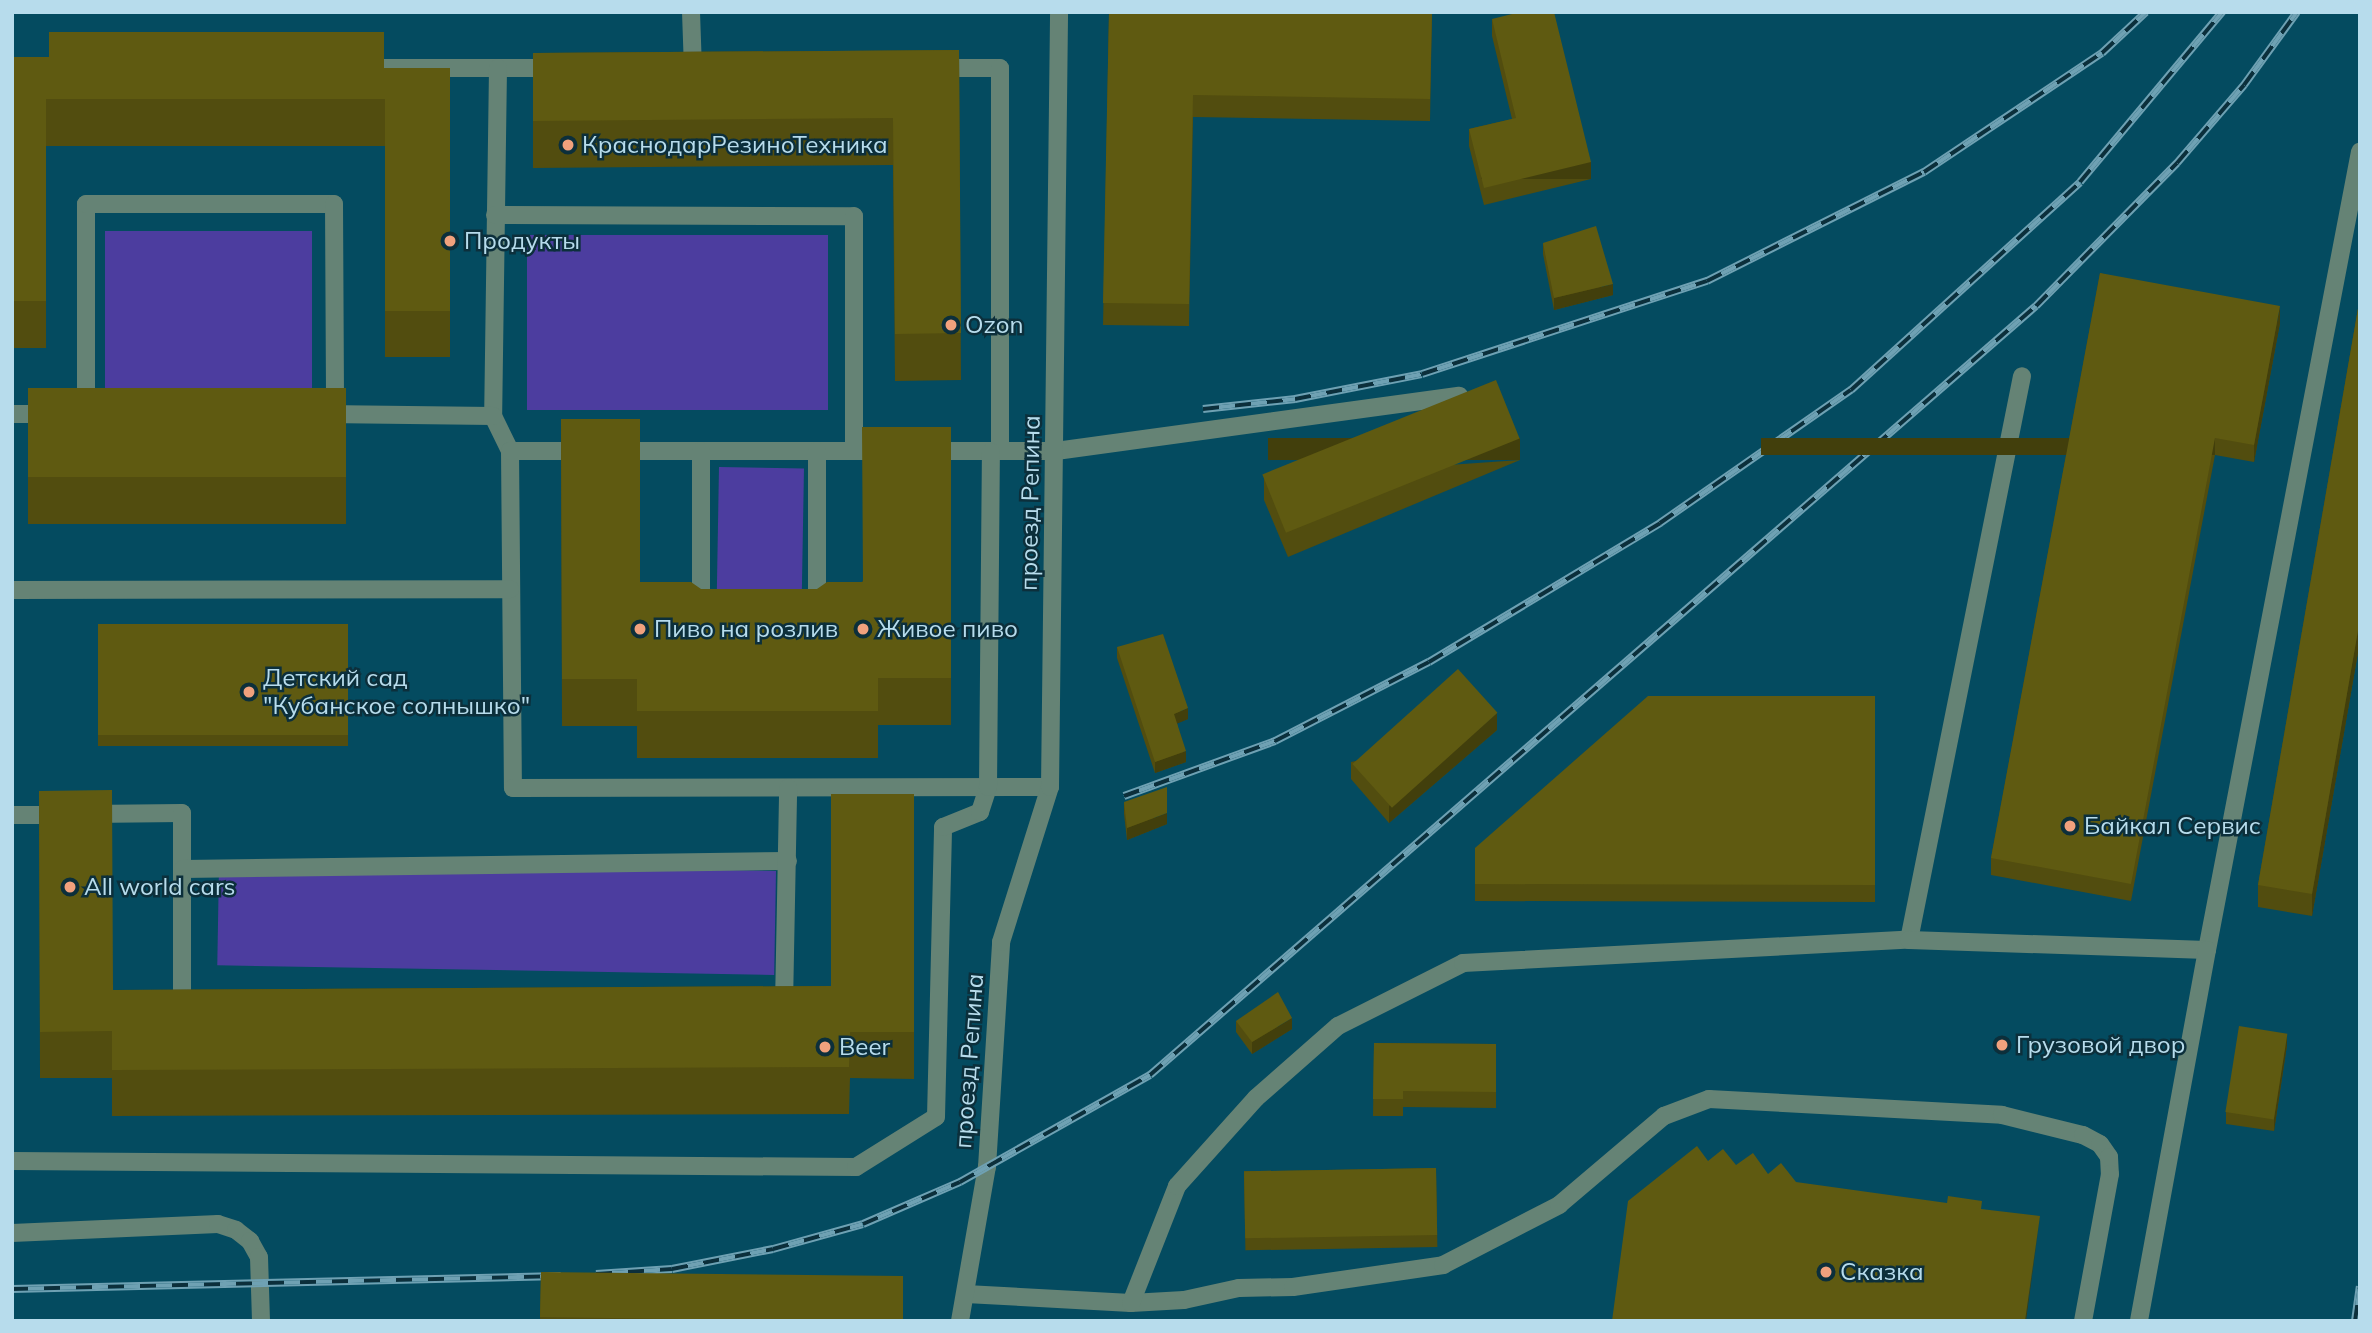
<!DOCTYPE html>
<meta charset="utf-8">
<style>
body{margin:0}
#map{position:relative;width:2372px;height:1333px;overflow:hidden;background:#044b60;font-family:Mulish,sans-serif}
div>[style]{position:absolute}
.green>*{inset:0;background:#4c3d9f;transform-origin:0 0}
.minor>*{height:18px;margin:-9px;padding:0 9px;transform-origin:9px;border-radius:9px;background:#658375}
.rail>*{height:8px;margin-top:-4px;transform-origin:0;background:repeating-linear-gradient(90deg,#0c2f3b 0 16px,#6fa1b3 0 32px);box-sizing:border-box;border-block:2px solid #6fa1b3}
.wall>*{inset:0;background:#524d0f;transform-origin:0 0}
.shaded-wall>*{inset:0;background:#423f0c;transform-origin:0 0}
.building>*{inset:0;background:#5f5a11;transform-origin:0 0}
.dots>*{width:19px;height:19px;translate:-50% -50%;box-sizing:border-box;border:4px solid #0c2f3b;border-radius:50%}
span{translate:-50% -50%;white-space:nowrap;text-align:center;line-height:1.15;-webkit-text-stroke:5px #0c2f3b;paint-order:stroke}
.poi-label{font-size:24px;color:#b7dcec}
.left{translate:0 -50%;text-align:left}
.street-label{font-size:24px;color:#b7dcec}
.frame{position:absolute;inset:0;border:14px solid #b7dcec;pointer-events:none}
</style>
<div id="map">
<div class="green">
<div style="left:105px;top:231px;width:207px;height:168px"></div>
<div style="left:527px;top:235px;width:301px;height:175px"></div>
<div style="left:719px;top:467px;width:85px;height:145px;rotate:1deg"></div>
<div style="left:776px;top:871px;width:104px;height:557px;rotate:91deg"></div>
</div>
<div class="minor">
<div style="left:691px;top:12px;width:56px;rotate:88deg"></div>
<div style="left:362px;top:68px;width:193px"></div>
<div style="left:498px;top:68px;width:348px;rotate:90.8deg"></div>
<div style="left:493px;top:416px;width:39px;rotate:64deg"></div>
<div style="left:510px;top:451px;width:337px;rotate:89.5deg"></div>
<div style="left:513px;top:788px;width:537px;rotate:-0.11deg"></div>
<div style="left:936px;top:68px;width:64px"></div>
<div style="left:1000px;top:68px;width:383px;rotate:90deg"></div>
<div style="left:495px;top:215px;width:359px;rotate:0.2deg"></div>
<div style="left:854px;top:216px;width:235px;rotate:90deg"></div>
<div style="left:86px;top:412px;width:208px;rotate:-90deg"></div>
<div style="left:86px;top:204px;width:248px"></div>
<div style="left:334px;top:204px;width:205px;rotate:89.7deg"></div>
<div style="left:12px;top:414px;width:39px"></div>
<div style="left:324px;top:414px;width:169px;rotate:0.7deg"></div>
<div style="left:510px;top:451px;width:74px"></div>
<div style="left:619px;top:451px;width:266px"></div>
<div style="left:701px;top:451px;width:161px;rotate:90deg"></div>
<div style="left:817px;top:451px;width:160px;rotate:90deg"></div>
<div style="left:927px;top:451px;width:129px"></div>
<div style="left:1056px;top:451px;width:407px;rotate:-7.8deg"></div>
<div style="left:12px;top:590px;width:498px;rotate:-0.1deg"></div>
<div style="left:88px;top:814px;width:94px;rotate:-0.6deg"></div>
<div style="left:182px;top:813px;width:194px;rotate:90deg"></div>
<div style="left:182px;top:1007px;width:7px"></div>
<div style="left:12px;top:815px;width:48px"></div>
<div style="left:183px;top:869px;width:605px;rotate:-0.76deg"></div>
<div style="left:1909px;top:940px;width:575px;rotate:-78.67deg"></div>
<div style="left:2207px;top:950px;width:813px;rotate:-79.15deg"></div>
<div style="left:784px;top:1005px;width:217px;rotate:-88.9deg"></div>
<div style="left:12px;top:1161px;width:844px;rotate:0.41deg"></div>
<div style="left:856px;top:1167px;width:94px;rotate:-32deg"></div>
<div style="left:936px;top:1117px;width:290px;rotate:-88.6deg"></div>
<div style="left:943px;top:827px;width:40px;rotate:-22deg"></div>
<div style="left:980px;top:812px;width:26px;rotate:-72deg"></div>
<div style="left:988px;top:787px;width:335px;rotate:-89.5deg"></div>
<div style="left:12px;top:1233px;width:206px;rotate:-2.5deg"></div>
<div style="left:218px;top:1224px;width:19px;rotate:18deg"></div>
<div style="left:236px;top:1230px;width:18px;rotate:38deg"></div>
<div style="left:250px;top:1241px;width:18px;rotate:61deg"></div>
<div style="left:259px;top:1257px;width:64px;rotate:88.2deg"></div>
<div style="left:966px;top:1294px;width:165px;rotate:3.1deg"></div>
<div style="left:1131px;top:1303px;width:53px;rotate:-3.2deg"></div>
<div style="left:1184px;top:1300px;width:56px;rotate:-12.3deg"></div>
<div style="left:1239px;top:1288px;width:54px;rotate:-1.1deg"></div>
<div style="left:1293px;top:1287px;width:152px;rotate:-8.3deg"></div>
<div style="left:1443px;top:1265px;width:131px;rotate:-27.3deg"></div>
<div style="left:1559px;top:1205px;width:138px;rotate:-40.3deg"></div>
<div style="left:1664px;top:1116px;width:48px;rotate:-20.7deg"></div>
<div style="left:1709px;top:1099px;width:293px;rotate:3.1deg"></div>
<div style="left:2002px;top:1115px;width:83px;rotate:13.9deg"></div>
<div style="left:2083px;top:1135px;width:19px;rotate:28deg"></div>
<div style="left:2100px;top:1144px;width:16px;rotate:55deg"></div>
<div style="left:2109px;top:1157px;width:17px;rotate:87deg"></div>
<div style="left:2110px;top:1174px;width:149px;rotate:100.4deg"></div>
<div style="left:1131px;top:1303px;width:126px;rotate:-68.5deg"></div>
<div style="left:1177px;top:1186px;width:118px;rotate:-48.1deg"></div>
<div style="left:1256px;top:1098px;width:109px;rotate:-41.3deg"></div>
<div style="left:1338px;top:1026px;width:140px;rotate:-26.7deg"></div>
<div style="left:1463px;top:963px;width:447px;rotate:-3deg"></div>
<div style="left:1909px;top:940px;width:298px;rotate:1.9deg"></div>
<div style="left:2207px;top:950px;width:377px;rotate:100.4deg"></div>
<div style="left:960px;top:1321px;width:156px;rotate:-80.1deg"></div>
<div style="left:987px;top:1167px;width:225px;rotate:-86.4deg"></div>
<div style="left:1001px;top:942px;width:163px;rotate:-72.5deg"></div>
<div style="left:1050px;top:787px;width:775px;rotate:-89.33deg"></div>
</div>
<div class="rail">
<div style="left:1203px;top:409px;width:93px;rotate:-6.2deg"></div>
<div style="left:1295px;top:399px;width:129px;rotate:-11.1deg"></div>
<div style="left:1422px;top:374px;width:300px;rotate:-18.1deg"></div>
<div style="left:1707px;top:281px;width:243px;rotate:-26.7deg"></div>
<div style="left:1924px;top:172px;width:214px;rotate:-33.8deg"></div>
<div style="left:2102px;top:53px;width:60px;rotate:-43deg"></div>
<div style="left:1124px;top:796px;width:161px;rotate:-20deg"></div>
<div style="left:1275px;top:741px;width:173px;rotate:-27.2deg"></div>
<div style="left:1429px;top:662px;width:270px;rotate:-31deg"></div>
<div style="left:1660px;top:523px;width:233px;rotate:-34.9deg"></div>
<div style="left:1851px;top:390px;width:309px;rotate:-42.2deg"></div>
<div style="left:2080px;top:182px;width:222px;rotate:-50.1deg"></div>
<div style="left:596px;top:1274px;width:76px;rotate:-3.8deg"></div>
<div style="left:672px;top:1269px;width:103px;rotate:-11.2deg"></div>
<div style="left:773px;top:1249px;width:93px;rotate:-15.5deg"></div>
<div style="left:863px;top:1224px;width:106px;rotate:-23.4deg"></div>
<div style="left:960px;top:1182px;width:218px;rotate:-29.4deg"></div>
<div style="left:1150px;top:1075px;width:1173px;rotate:-40.96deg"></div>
<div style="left:2036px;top:306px;width:201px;rotate:-45.4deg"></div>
<div style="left:2177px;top:163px;width:103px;rotate:-49.3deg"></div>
<div style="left:2244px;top:85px;width:90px;rotate:-54deg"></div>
<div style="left:12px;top:1289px;width:549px;rotate:-1.36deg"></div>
<div style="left:2355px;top:1321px;width:35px;rotate:-82deg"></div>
</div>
<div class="wall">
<div style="clip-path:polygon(1109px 12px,1432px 12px,1430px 121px,1193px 117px,1189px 326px,1103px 325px)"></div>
<div style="clip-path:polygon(1492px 19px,1591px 179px,1484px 205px,1469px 146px,1469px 129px,1512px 119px,1492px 36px)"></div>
<div style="clip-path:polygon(959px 50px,961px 380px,895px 381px,893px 165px,533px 168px,533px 53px)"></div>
<div style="clip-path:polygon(12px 57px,384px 68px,450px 68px,450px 357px,385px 357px,385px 146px,46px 146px,46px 348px,12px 348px)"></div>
<div style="clip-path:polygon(1543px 243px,1613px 295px,1554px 310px,1543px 254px)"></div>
<div style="clip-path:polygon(2100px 273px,2280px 323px,2254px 462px,2215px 455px,2131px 901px,1991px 875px,1991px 858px)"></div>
<div style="clip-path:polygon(2360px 297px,2360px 641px,2312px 916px,2258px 907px,2258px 885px)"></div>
<div style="left:28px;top:388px;width:318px;height:136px"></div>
<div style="clip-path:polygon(561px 419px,640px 582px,701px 589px,817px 589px,862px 582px,951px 427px,951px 725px,878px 725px,878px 758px,637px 758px,637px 726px,562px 726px)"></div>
<div style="clip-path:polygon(1520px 460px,1288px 557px,1264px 500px,1264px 478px)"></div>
<div style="left:348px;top:624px;width:122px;height:250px;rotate:90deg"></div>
<div style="clip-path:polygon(1117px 647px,1188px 719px,1177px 723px,1186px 762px,1155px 773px,1117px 658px)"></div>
<div style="clip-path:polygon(1875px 696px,1875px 902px,1475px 901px,1475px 848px)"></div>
<div style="clip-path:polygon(1497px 730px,1389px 823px,1351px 779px,1351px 762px)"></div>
<div style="clip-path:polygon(39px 791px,113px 990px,831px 986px,914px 794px,914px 1079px,850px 1078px,849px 1114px,112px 1116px,112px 1078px,40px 1078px)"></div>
<div style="clip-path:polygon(1124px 802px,1167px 824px,1127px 840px,1124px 814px)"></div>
<div style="clip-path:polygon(1236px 1021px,1292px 1029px,1252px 1054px,1236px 1032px)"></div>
<div style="clip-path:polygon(1374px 1043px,1496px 1044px,1496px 1108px,1403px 1107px,1403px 1116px,1373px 1116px)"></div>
<div style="clip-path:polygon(2287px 1045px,2274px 1131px,2226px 1124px,2226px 1112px)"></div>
<div style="left:1436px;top:1168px;width:79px;height:192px;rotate:89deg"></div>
<div style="clip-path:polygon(541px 1272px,903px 1321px,540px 1321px)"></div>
</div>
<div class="shaded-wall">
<div style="left:1591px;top:162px;width:17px;height:110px;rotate:90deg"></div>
<div style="clip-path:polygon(1613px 284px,1613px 295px,1554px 310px,1554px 298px)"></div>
<div style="clip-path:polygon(2280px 306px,2280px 323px,2254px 462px,2254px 445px)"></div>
<div style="left:1520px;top:438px;width:22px;height:252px;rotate:90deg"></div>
<div style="left:2215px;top:438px;width:17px;height:454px;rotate:90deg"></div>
<div style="clip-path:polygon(2360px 619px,2360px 641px,2312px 916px,2312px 894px)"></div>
<div style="clip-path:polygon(1188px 708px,1188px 719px,1174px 725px,1174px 714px)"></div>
<div style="clip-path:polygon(1497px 713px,1497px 730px,1389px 823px,1389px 806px)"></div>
<div style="clip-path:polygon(1186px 751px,1186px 762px,1155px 773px,1155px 762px)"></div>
<div style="clip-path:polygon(1167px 813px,1167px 824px,1127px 840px,1127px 828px)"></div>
<div style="clip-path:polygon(1292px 1018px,1292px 1029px,1252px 1054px,1252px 1042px)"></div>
<div style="clip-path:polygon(2287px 1034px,2287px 1045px,2274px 1131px,2274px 1119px)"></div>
<div style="clip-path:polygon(2040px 1216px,2026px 1321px,2025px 1321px)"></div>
</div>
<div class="building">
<div style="clip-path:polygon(1109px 12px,1432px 12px,1430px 99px,1193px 95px,1189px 304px,1103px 303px)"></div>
<div style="clip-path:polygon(1520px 12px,1554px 12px,1591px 162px,1484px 188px,1469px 129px,1516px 118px,1492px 19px)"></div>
<div style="clip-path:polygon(49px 32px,384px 32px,384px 68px,450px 68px,450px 311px,385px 311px,385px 99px,46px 99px,46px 301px,12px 301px,12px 57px,49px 57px)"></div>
<div style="clip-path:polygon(959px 50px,961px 333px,895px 334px,893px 118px,533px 121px,533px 53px)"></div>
<div style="clip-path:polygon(1596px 226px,1613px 284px,1554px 298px,1543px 243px)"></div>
<div style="clip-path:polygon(2100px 273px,2280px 306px,2254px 445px,2215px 438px,2131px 884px,1991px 858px)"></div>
<div style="clip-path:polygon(2360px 297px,2360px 619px,2312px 894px,2258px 885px)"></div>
<div style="left:1496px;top:380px;width:63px;height:252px;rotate:68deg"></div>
<div style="left:28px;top:388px;width:318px;height:89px"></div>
<div style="clip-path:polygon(561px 419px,640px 419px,640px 582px,691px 582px,701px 589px,817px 589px,827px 582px,863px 582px,862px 427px,951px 427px,951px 678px,878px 678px,878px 711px,637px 711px,637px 679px,562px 679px)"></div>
<div style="left:348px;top:624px;width:111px;height:250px;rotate:90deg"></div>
<div style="clip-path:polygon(1163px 634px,1188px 708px,1174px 714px,1186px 751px,1155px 762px,1117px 647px)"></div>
<div style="left:1458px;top:669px;width:59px;height:142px;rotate:48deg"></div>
<div style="clip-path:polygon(1648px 696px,1875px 696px,1875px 885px,1475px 884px,1475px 848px)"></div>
<div style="clip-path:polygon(1167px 787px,1167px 813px,1127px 828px,1124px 802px)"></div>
<div style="clip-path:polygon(112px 790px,113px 990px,831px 986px,831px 794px,914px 794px,914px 1032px,850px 1032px,849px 1067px,112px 1070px,112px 1031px,40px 1032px,39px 791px)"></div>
<div style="clip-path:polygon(1278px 992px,1292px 1018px,1252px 1042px,1236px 1021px)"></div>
<div style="left:2239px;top:1026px;width:49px;height:87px;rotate:9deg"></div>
<div style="clip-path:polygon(1374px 1043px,1496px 1044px,1496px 1092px,1403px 1091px,1403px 1099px,1373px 1099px)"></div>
<div style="clip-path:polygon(1697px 1146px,1708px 1161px,1723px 1149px,1736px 1165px,1753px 1153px,1768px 1174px,1781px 1163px,1796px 1182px,1947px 1203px,1948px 1196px,1982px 1201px,1981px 1209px,2040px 1216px,2025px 1321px,1612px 1321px,1628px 1201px)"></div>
<div style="left:1436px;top:1168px;width:67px;height:192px;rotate:89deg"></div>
<div style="clip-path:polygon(541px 1272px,903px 1276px,903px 1321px,806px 1321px,540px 1317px)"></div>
</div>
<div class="dots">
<div style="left:568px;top:145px;background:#f1a17d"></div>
<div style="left:450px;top:241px;background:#f1a17d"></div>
<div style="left:951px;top:325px;background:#f1a17d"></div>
<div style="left:640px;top:629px;background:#f1a17d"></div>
<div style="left:863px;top:629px;background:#f1a17d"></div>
<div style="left:249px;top:692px;background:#f1a17d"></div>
<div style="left:2070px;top:826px;background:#f1a17d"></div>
<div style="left:70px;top:887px;background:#f1a17d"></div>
<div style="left:2002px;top:1045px;background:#f1a17d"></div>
<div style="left:825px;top:1047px;background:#f1a17d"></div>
<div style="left:1826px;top:1272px;background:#f1a17d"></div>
</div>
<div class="poi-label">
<span class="left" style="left:582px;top:145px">КраснодарРезиноТехника</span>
<span class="left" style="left:464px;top:241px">Продукты</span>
<span class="left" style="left:965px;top:325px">Ozon</span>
<span class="left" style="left:654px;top:629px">Пиво на розлив</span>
<span class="left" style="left:877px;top:629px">Живое пиво</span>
<span class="left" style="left:263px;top:692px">Детский сад<br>"Кубанское солнышко"</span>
<span class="left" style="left:2084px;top:826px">Байкал Сервис</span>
<span class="left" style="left:84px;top:887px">All world cars</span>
<span class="left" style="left:2016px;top:1045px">Грузовой двор</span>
<span class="left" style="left:839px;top:1047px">Beer</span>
<span class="left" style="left:1840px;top:1272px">Сказка</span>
</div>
<div class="street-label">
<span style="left:1030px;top:503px;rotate:-89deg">проезд Репина</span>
<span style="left:969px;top:1061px;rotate:-86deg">проезд Репина</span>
</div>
<div class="frame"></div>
</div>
